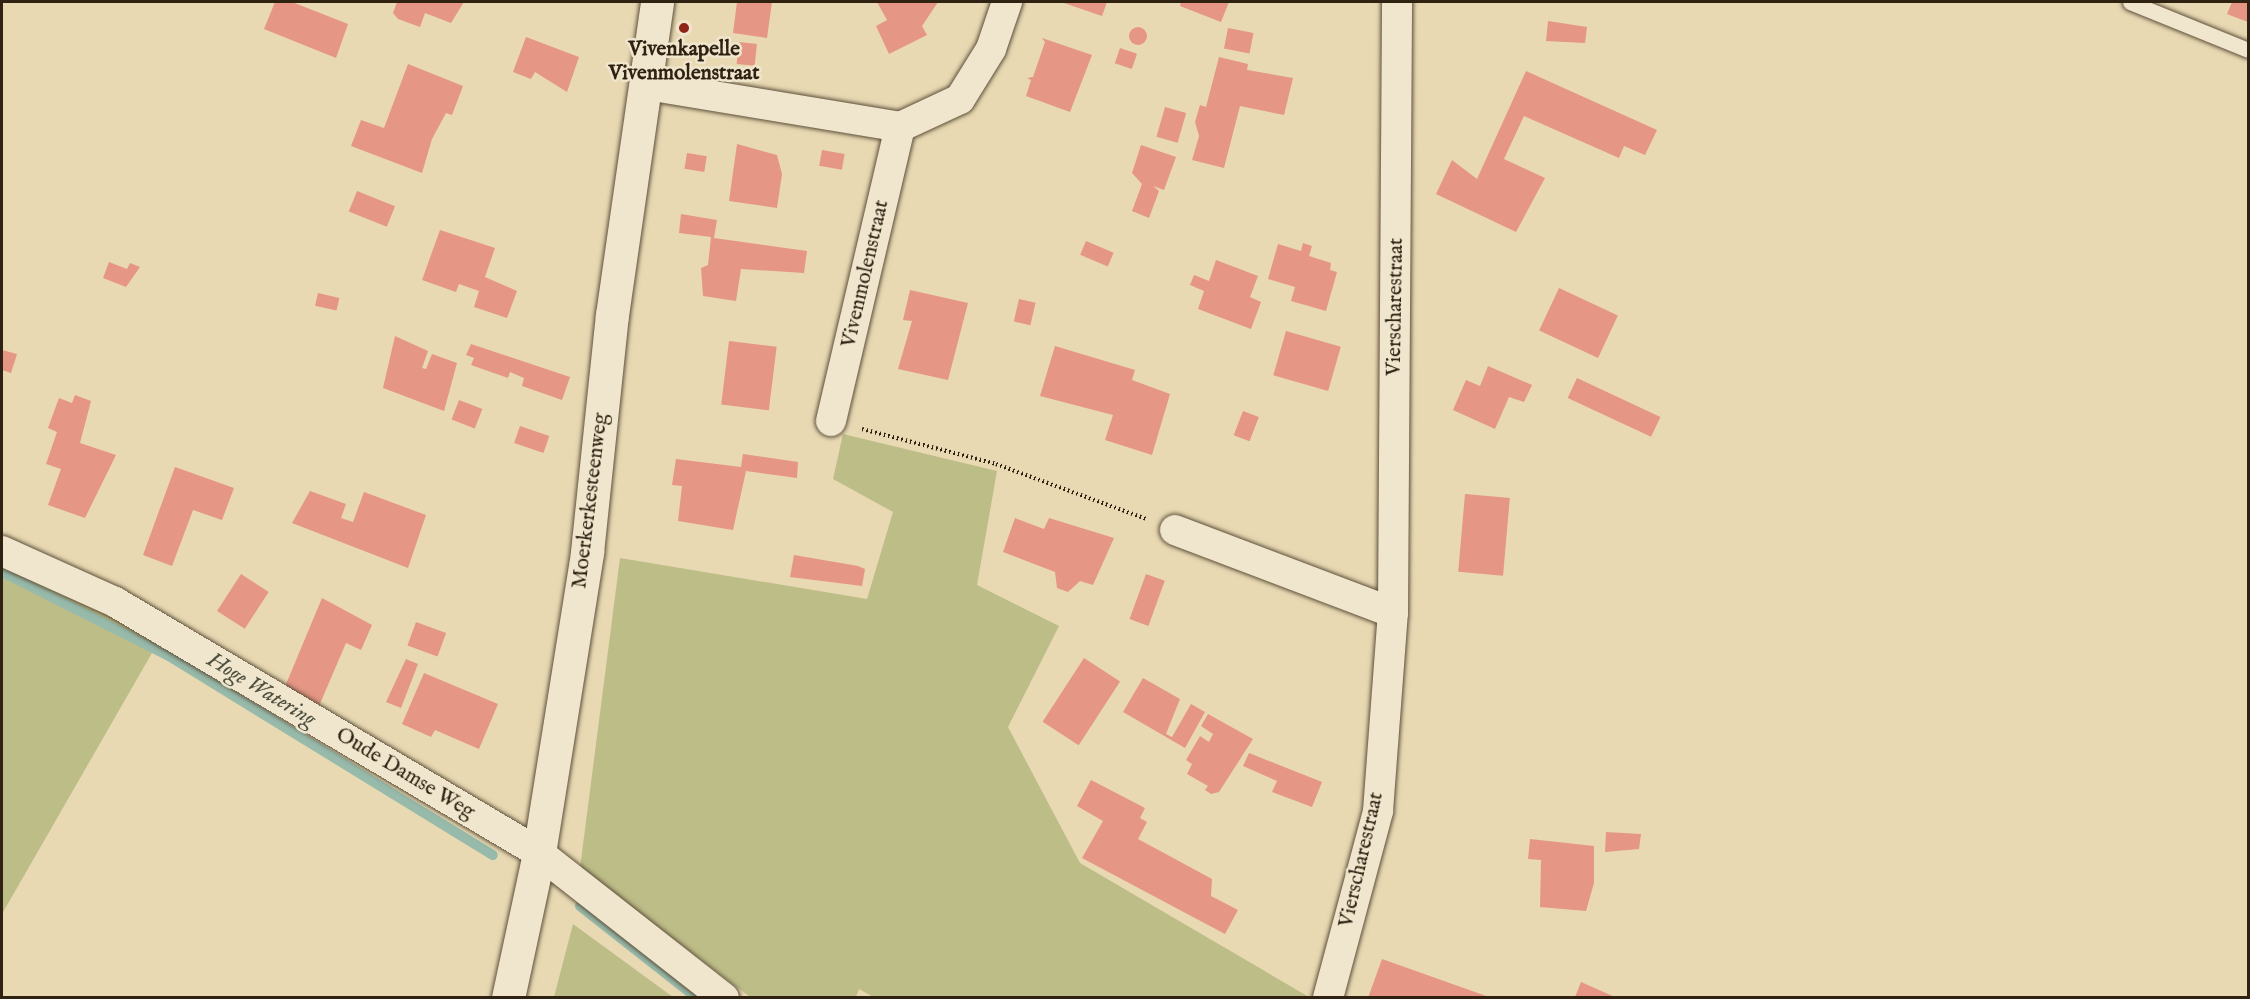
<!DOCTYPE html>
<style>
body{margin:0}
#map{position:relative;width:2250px;height:999px;overflow:hidden;background:#e8d9b3;font-family:"IM FELL English",serif}
div>[style]{position:absolute}
.green>*{inset:0;background:#bdbd88}
.stream>*{height:10px;margin:-5px;padding:0 5px;transform-origin:5px;border-radius:5px;background:#97baab}
.building>*{inset:0;background:#e59684;transform-origin:0 0}
.round{border-radius:50%}
.path>*{height:4px;margin-top:-2px;transform-origin:0;background:repeating-linear-gradient(90deg,#302212 0 1.5px,transparent 0 4.5px)}
.roads{filter:drop-shadow(0 0 2px #5e503a) drop-shadow(0 0 2px #5e503a)}
.service>*{height:15px;margin:-7.5px;padding:0 7.5px;transform-origin:7.5px;border-radius:7.5px;background:#f0e6ce}
.minor>*{height:30px;margin:-15px;padding:0 15px;transform-origin:15px;border-radius:15px;background:#f0e6ce}
.tertiary>*{height:33px;margin:-16.5px;padding:0 16.5px;transform-origin:16.5px;border-radius:16.5px;background:#f0e6ce}
.dots>*{width:16px;height:16px;translate:-50% -50%;box-sizing:border-box;border:3px solid #f0e6ce;border-radius:50%}
span{translate:-50% -50%;white-space:nowrap;text-align:center;line-height:1.15;-webkit-text-stroke:5px #f0e6ce;paint-order:stroke}
.poi-label{font-size:21px;color:#302212;font-weight:700}
.street-label{font-size:21px;color:#302212}
.water-label{font-size:22px;color:#4f5040;font-style:italic}
.frame{position:absolute;inset:0;border:3px solid #302212;pointer-events:none}
</style>
<div id="map">
<div class="green">
<div style="clip-path:polygon(843px 434px,997px 471px,977px 585px,1059px 626px,1008px 727px,1080px 863px,1309px 997px,875px 998px,859px 989px,856px 997px,750px 997px,580px 868px,620px 558px,867px 599px,893px 512px,833px 479px)"></div>
<div style="clip-path:polygon(2px 558px,160px 639px,2px 914px)"></div>
<div style="clip-path:polygon(573px 924px,673px 997px,554px 997px)"></div>
</div>
<div class="stream">
<div style="left:2px;top:572px;width:187px;rotate:26.7deg"></div>
<div style="left:169px;top:656px;width:380px;rotate:31.6deg"></div>
<div style="left:580px;top:906px;width:149px;rotate:38.2deg"></div>
</div>
<div class="building">
<div style="clip-path:polygon(275px 2px,292px 2px,348px 24px,336px 58px,264px 29px)"></div>
<div style="clip-path:polygon(397px 2px,464px 2px,451px 23px,425px 13px,420px 27px,398px 19px,393px 13px)"></div>
<div style="clip-path:polygon(737px 2px,772px 2px,767px 38px,733px 33px)"></div>
<div style="clip-path:polygon(877px 2px,938px 2px,922px 26px,927px 35px,889px 54px,876px 26px,887px 20px)"></div>
<div style="clip-path:polygon(1061px 2px,1107px 2px,1102px 16px)"></div>
<div style="clip-path:polygon(1181px 2px,1229px 2px,1221px 22px,1180px 6px)"></div>
<div style="clip-path:polygon(2232px 2px,2248px 2px,2248px 22px,2227px 14px)"></div>
<div style="clip-path:polygon(1548px 21px,1587px 27px,1585px 43px,1546px 41px)"></div>
<div class="round" style="left:1129px;top:27px;width:18px;height:18px"></div>
<div style="left:1228px;top:28px;width:26px;height:21px;rotate:11deg"></div>
<div style="clip-path:polygon(526px 37px,579px 57px,567px 92px,535px 72px,531px 79px,513px 72px)"></div>
<div style="clip-path:polygon(1042px 38px,1092px 55px,1070px 112px,1026px 96px,1031px 80px,1027px 78px,1033px 77px,1045px 42px)"></div>
<div style="left:739px;top:42px;width:18px;height:22px;rotate:6deg"></div>
<div style="left:1120px;top:48px;width:18px;height:16px;rotate:19deg"></div>
<div style="clip-path:polygon(1219px 57px,1248px 64px,1247px 70px,1293px 78px,1284px 115px,1240px 106px,1224px 168px,1192px 160px,1199px 136px,1195px 122px,1200px 105px,1206px 107px)"></div>
<div style="clip-path:polygon(408px 64px,463px 86px,452px 115px,446px 113px,432px 139px,422px 173px,351px 146px,361px 120px,384px 128px)"></div>
<div style="clip-path:polygon(1526px 71px,1657px 130px,1645px 155px,1624px 146px,1619px 158px,1524px 116px,1504px 159px,1545px 178px,1516px 232px,1436px 194px,1452px 160px,1477px 179px)"></div>
<div style="left:1165px;top:107px;width:22px;height:31px;rotate:16deg"></div>
<div style="clip-path:polygon(737px 144px,777px 155px,782px 174px,777px 208px,729px 201px)"></div>
<div style="clip-path:polygon(1141px 145px,1176px 157px,1164px 190px,1153px 186px,1159px 191px,1149px 218px,1132px 211px,1142px 184px,1132px 173px)"></div>
<div style="left:822px;top:150px;width:23px;height:16px;rotate:10deg"></div>
<div style="left:687px;top:153px;width:20px;height:16px;rotate:9deg"></div>
<div style="left:357px;top:191px;width:41px;height:22px;rotate:22deg"></div>
<div style="clip-path:polygon(681px 214px,717px 220px,714px 238px,807px 251px,804px 273px,741px 269px,736px 301px,703px 296px,701px 268px,708px 265px,711px 237px,679px 233px)"></div>
<div style="clip-path:polygon(440px 230px,495px 248px,485px 277px,517px 291px,507px 318px,474px 307px,479px 291px,459px 284px,456px 292px,422px 280px)"></div>
<div style="left:1086px;top:241px;width:30px;height:15px;rotate:23deg"></div>
<div style="clip-path:polygon(1303px 243px,1312px 246px,1309px 256px,1331px 263px,1330px 270px,1337px 272px,1326px 311px,1291px 301px,1295px 287px,1268px 279px,1278px 244px,1301px 251px)"></div>
<div style="clip-path:polygon(1216px 260px,1258px 276px,1250px 297px,1261px 302px,1251px 329px,1198px 309px,1204px 291px,1190px 285px,1194px 275px,1209px 281px)"></div>
<div style="clip-path:polygon(109px 262px,127px 269px,130px 263px,140px 267px,126px 287px,103px 278px)"></div>
<div style="left:1559px;top:288px;width:65px;height:47px;rotate:25deg"></div>
<div style="clip-path:polygon(910px 290px,968px 303px,948px 380px,898px 369px,912px 321px,903px 320px)"></div>
<div style="left:318px;top:293px;width:22px;height:13px;rotate:13deg"></div>
<div style="left:1019px;top:299px;width:17px;height:23px;rotate:13deg"></div>
<div style="left:1286px;top:331px;width:57px;height:46px;rotate:16deg"></div>
<div style="clip-path:polygon(395px 336px,428px 351px,422px 368px,426px 369px,432px 354px,457px 363px,444px 411px,383px 388px)"></div>
<div style="left:729px;top:341px;width:48px;height:64px;rotate:7deg"></div>
<div style="clip-path:polygon(471px 344px,570px 377px,562px 400px,522px 386px,524px 378px,510px 372px,508px 378px,471px 365px,474px 358px,466px 355px)"></div>
<div style="clip-path:polygon(1055px 346px,1135px 370px,1132px 380px,1170px 394px,1152px 455px,1105px 440px,1113px 415px,1040px 396px)"></div>
<div style="clip-path:polygon(2px 350px,17px 354px,11px 373px,2px 370px)"></div>
<div style="clip-path:polygon(1488px 366px,1532px 385px,1524px 402px,1509px 397px,1495px 429px,1453px 410px,1466px 380px,1480px 386px)"></div>
<div style="left:1577px;top:378px;width:92px;height:22px;rotate:25deg"></div>
<div style="clip-path:polygon(75px 395px,91px 401px,80px 443px,116px 455px,85px 518px,48px 505px,61px 469px,46px 464px,57px 432px,48px 428px,59px 398px,72px 403px)"></div>
<div style="left:459px;top:400px;width:25px;height:21px;rotate:21deg"></div>
<div style="left:1243px;top:411px;width:17px;height:26px;rotate:21deg"></div>
<div style="left:520px;top:426px;width:31px;height:18px;rotate:19deg"></div>
<div style="clip-path:polygon(743px 454px,798px 462px,797px 478px,746px 471px,733px 530px,678px 521px,682px 486px,672px 485px,676px 459px,741px 467px)"></div>
<div style="clip-path:polygon(175px 467px,234px 488px,222px 520px,193px 510px,172px 566px,143px 555px)"></div>
<div style="clip-path:polygon(310px 491px,346px 504px,341px 518px,353px 522px,364px 492px,426px 515px,408px 568px,292px 523px)"></div>
<div style="left:1465px;top:494px;width:45px;height:78px;rotate:5deg"></div>
<div style="clip-path:polygon(1015px 518px,1044px 529px,1049px 518px,1114px 538px,1093px 585px,1080px 581px,1068px 592px,1057px 588px,1055px 572px,1003px 552px)"></div>
<div style="clip-path:polygon(794px 555px,858px 566px,865px 569px,862px 586px,790px 577px)"></div>
<div style="left:241px;top:574px;width:33px;height:44px;rotate:33deg"></div>
<div style="left:1146px;top:574px;width:20px;height:48px;rotate:20deg"></div>
<div style="clip-path:polygon(322px 598px,372px 625px,361px 650px,346px 643px,319px 706px,284px 689px)"></div>
<div style="left:416px;top:622px;width:32px;height:25px;rotate:20deg"></div>
<div style="left:1084px;top:658px;width:43px;height:76px;rotate:33deg"></div>
<div style="clip-path:polygon(406px 659px,418px 664px,401px 708px,386px 702px)"></div>
<div style="clip-path:polygon(424px 673px,498px 704px,479px 749px,435px 730px,431px 737px,402px 724px)"></div>
<div style="clip-path:polygon(1143px 678px,1180px 699px,1166px 734px,1172px 737px,1191px 704px,1205px 712px,1185px 748px,1123px 712px)"></div>
<div style="clip-path:polygon(1208px 714px,1253px 739px,1219px 792px,1211px 794px,1205px 790px,1208px 786px,1187px 774px,1192px 764px,1186px 760px,1200px 736px,1209px 742px,1213px 734px,1201px 726px)"></div>
<div style="clip-path:polygon(1249px 753px,1322px 782px,1312px 807px,1272px 792px,1277px 781px,1243px 766px)"></div>
<div style="clip-path:polygon(1091px 780px,1145px 808px,1140px 818px,1147px 822px,1138px 839px,1212px 879px,1211px 896px,1238px 910px,1225px 934px,1082px 858px,1103px 821px,1077px 806px)"></div>
<div style="clip-path:polygon(1606px 832px,1641px 834px,1639px 849px,1605px 852px)"></div>
<div style="clip-path:polygon(1530px 839px,1594px 846px,1594px 883px,1586px 911px,1540px 907px,1541px 860px,1528px 859px)"></div>
<div style="clip-path:polygon(1382px 959px,1489px 997px,1489px 998px,1368px 998px)"></div>
<div style="clip-path:polygon(1581px 982px,1617px 998px,1575px 997px)"></div>
</div>
<div class="path">
<div style="left:862px;top:429px;width:138px;rotate:14.6deg"></div>
<div style="left:996px;top:464px;width:160px;rotate:20.1deg"></div>
</div>
<div class="roads">
<div class="service">
<div style="left:2130px;top:2px;width:127px;rotate:22.1deg"></div>
</div>
<div class="minor">
<div style="left:647px;top:85px;width:256px;rotate:9.4deg"></div>
<div style="left:900px;top:127px;width:66px;rotate:-25deg"></div>
<div style="left:960px;top:99px;width:59px;rotate:-58.2deg"></div>
<div style="left:991px;top:49px;width:50px;rotate:-71.2deg"></div>
<div style="left:831px;top:421px;width:302px;rotate:-76.8deg"></div>
<div style="left:1175px;top:530px;width:233px;rotate:20.8deg"></div>
<div style="left:2px;top:551px;width:124px;rotate:24.3deg"></div>
<div style="left:115px;top:602px;width:493px;rotate:30.6deg"></div>
<div style="left:539px;top:853px;width:235px;rotate:38.1deg"></div>
<div style="left:1328px;top:998px;width:194px;rotate:-75deg"></div>
<div style="left:1378px;top:811px;width:199px;rotate:-85.7deg"></div>
<div style="left:1393px;top:613px;width:611px;rotate:-89.62deg"></div>
</div>
<div class="tertiary">
<div style="left:508px;top:998px;width:148px;rotate:-77.9deg"></div>
<div style="left:539px;top:853px;width:305px;rotate:-80.9deg"></div>
<div style="left:587px;top:552px;width:238px;rotate:-84deg"></div>
<div style="left:612px;top:315px;width:316px;rotate:-81.8deg"></div>
</div>
</div>
<div class="dots">
<div style="left:684px;top:28px;background:#8f2418"></div>
</div>
<div class="poi-label">
<span style="left:684px;top:62px">Vivenkapelle<br>Vivenmolenstraat</span>
</div>
<div class="street-label">
<span style="left:866px;top:274px;rotate:-77deg">Vivenmolenstraat</span>
<span style="left:1396px;top:307px;rotate:-89deg">Vierscharestraat</span>
<span style="left:591px;top:501px;rotate:-83deg">Moerkerkesteenweg</span>
<span style="left:405px;top:774px;rotate:31deg">Oude Damse Weg</span>
<span style="left:1362px;top:860px;rotate:-77deg">Vierscharestraat</span>
</div>
<div class="water-label">
<span style="left:261px;top:690px;rotate:31deg">Hoge Watering</span>
</div>
<div class="frame"></div>
</div>
